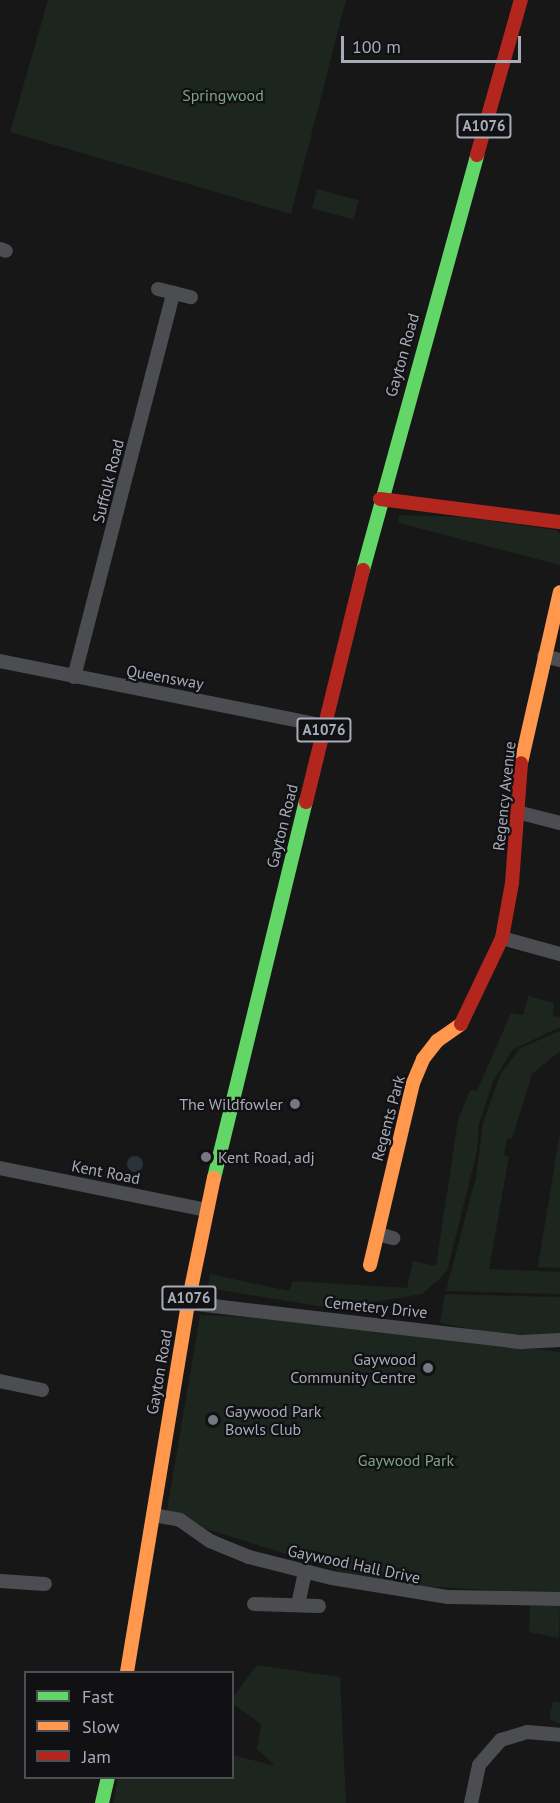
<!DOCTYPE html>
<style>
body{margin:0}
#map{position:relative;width:560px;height:1803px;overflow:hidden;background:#171718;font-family:"PT Sans",sans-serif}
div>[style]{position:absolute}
.green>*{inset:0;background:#1d251f;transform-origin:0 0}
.water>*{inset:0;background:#2a323a}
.round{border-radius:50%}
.street>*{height:14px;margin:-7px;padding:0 7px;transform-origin:7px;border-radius:7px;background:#4b4d51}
.fast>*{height:14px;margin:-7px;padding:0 7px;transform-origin:7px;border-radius:7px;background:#63d668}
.slow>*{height:14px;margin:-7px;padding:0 7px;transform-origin:7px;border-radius:7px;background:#ff974d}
.jam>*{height:14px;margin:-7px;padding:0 7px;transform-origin:7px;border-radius:7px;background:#b3261e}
.dots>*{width:16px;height:16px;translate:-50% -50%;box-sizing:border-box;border:3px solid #111114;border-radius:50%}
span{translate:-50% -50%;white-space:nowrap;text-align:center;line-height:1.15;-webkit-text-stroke:4.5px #111114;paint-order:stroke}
.shield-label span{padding:2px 4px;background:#111114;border:2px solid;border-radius:4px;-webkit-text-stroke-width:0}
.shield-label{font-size:15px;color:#a8acb9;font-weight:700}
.park-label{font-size:16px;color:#7ea582}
.street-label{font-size:16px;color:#a8acb9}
.poi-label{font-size:16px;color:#a8acb9}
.right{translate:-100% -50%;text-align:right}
.left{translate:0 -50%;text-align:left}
.legend{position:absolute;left:24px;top:1671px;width:210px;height:108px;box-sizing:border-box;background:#111114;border:2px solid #4d4f56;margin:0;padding:8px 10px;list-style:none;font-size:18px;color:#a8acb9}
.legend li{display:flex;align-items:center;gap:12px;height:30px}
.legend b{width:30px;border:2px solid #4d4f56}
.scale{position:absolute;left:341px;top:36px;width:180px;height:27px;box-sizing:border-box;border:3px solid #a8acb9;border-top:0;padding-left:8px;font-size:18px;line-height:21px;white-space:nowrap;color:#a8acb9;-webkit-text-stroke:4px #111114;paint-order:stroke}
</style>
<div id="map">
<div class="green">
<div style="clip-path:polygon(48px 0,346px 0,291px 214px,10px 132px)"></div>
<div style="left:317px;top:189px;width:43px;height:20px;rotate:15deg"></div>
<div style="clip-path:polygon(399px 515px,462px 517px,556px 530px,560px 534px,560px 565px,399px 523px)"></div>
<div style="clip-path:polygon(528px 996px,554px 1003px,553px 1016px,560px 1017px,560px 1027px,512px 1050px,493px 1082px,479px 1124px,477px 1151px,448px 1268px,441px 1278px,422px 1294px,373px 1302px,354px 1312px,208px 1288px,210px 1274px,289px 1291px,293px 1281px,407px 1288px,413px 1261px,436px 1266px,458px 1120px,470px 1090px,477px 1091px,511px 1013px,523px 1015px)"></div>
<div style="clip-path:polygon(560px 1031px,560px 1051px,532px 1074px,512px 1139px,507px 1138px,504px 1155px,509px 1156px,489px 1269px,560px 1272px,560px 1294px,446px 1291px,476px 1177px,483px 1123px,500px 1075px,520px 1048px)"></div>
<div style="clip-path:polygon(560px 1132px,560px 1268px,538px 1267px,538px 1266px)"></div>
<div style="clip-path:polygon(445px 1294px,560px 1297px,560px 1336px,523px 1339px,440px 1323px)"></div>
<div style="clip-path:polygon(200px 1315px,312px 1320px,560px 1352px,560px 1594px,381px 1584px,204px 1528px,187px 1516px,167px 1510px)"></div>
<div style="clip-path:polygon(530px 1606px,560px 1606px,559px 1638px,529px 1632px)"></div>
<div style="clip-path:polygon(257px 1665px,340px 1677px,346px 1803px,113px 1803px,118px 1778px,232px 1778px,233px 1755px,275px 1766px,257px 1749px,261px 1724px,233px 1704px,233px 1697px)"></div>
<div style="clip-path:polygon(553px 1701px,560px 1703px,560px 1724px,549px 1719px)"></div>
</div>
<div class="water">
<div class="round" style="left:127px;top:1156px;width:16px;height:16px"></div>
</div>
<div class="street">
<div style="left:0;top:249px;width:6px;rotate:18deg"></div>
<div style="left:158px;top:289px;width:34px;rotate:14deg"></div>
<div style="left:544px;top:656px;width:16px;rotate:14deg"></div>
<div style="left:0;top:661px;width:331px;rotate:11.3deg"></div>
<div style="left:74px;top:677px;width:397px;rotate:-75.5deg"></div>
<div style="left:517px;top:812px;width:44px;rotate:14.3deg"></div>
<div style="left:502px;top:938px;width:60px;rotate:15.4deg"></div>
<div style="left:0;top:1168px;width:210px;rotate:11.5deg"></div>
<div style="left:378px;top:1234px;width:16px;rotate:15deg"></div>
<div style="left:188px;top:1303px;width:336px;rotate:6.7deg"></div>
<div style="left:522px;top:1342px;width:38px;rotate:-3deg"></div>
<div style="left:0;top:1381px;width:43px;rotate:12.1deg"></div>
<div style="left:153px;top:1515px;width:27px;rotate:10deg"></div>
<div style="left:180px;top:1520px;width:37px;rotate:35deg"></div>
<div style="left:210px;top:1541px;width:42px;rotate:22.3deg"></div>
<div style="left:249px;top:1557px;width:86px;rotate:14.2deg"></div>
<div style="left:332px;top:1578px;width:118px;rotate:9.3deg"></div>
<div style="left:448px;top:1597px;width:112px;rotate:1deg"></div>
<div style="left:0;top:1581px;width:45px;rotate:3.8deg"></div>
<div style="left:254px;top:1604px;width:65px;rotate:1.8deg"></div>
<div style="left:298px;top:1605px;width:34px;rotate:-78deg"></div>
<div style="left:471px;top:1803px;width:39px;rotate:-78deg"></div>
<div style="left:479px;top:1765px;width:33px;rotate:-49deg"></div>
<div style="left:501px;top:1740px;width:27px;rotate:-17deg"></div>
<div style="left:527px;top:1732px;width:33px;rotate:5deg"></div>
</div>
<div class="fast">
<div style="left:363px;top:570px;width:430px;rotate:-74.6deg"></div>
<div style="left:214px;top:1178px;width:387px;rotate:-76.3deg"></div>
<div style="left:102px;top:1803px;width:26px;rotate:-77deg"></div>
</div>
<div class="slow">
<div style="left:521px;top:763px;width:175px;rotate:-77.2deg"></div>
<div style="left:370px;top:1265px;width:187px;rotate:-76.7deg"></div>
<div style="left:413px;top:1083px;width:26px;rotate:-67deg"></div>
<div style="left:423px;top:1059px;width:23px;rotate:-52deg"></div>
<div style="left:437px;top:1041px;width:29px;rotate:-35deg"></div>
<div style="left:127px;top:1672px;width:374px;rotate:-80.6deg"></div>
<div style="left:188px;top:1303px;width:128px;rotate:-78.3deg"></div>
</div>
<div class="jam">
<div style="left:477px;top:155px;width:161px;rotate:-74.2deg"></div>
<div style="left:380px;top:499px;width:181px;rotate:7.3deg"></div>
<div style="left:306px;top:802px;width:239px;rotate:-76.2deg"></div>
<div style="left:461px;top:1024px;width:95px;rotate:-64.5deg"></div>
<div style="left:502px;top:938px;width:56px;rotate:-79.7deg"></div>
<div style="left:512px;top:883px;width:120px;rotate:-85.7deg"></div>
</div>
<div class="dots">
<div style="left:295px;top:1104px;background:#757881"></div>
<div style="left:206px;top:1157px;background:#757881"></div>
<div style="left:428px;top:1368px;background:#757881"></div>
<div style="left:213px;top:1420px;background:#757881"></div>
</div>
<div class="shield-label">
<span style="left:484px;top:126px">A1076</span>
<span style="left:324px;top:730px">A1076</span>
<span style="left:189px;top:1298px">A1076</span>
</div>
<div class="park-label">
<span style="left:223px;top:95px">Springwood</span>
<span style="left:406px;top:1460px">Gaywood Park</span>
</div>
<div class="street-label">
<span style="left:402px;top:355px;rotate:-74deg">Gayton Road</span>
<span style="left:108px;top:481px;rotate:-76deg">Suffolk Road</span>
<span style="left:165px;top:677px;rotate:10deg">Queensway</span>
<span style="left:504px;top:796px;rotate:-84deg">Regency Avenue</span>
<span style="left:282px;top:826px;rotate:-76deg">Gayton Road</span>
<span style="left:388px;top:1118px;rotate:-75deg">Regents Park</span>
<span style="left:106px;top:1172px;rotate:11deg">Kent Road</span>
<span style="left:376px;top:1307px;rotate:6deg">Cemetery Drive</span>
<span style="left:159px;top:1372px;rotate:-80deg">Gayton Road</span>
<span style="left:354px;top:1564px;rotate:12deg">Gaywood Hall Drive</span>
</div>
<div class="poi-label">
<span class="right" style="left:283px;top:1104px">The Wildfowler</span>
<span class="left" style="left:218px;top:1157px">Kent Road, adj</span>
<span class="right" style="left:416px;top:1368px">Gaywood<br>Community Centre</span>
<span class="left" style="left:225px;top:1420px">Gaywood Park<br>Bowls Club</span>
</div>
<ul class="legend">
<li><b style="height:8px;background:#63d668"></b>Fast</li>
<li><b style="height:8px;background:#ff974d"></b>Slow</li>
<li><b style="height:8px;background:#b3261e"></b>Jam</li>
</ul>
<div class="scale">100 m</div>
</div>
